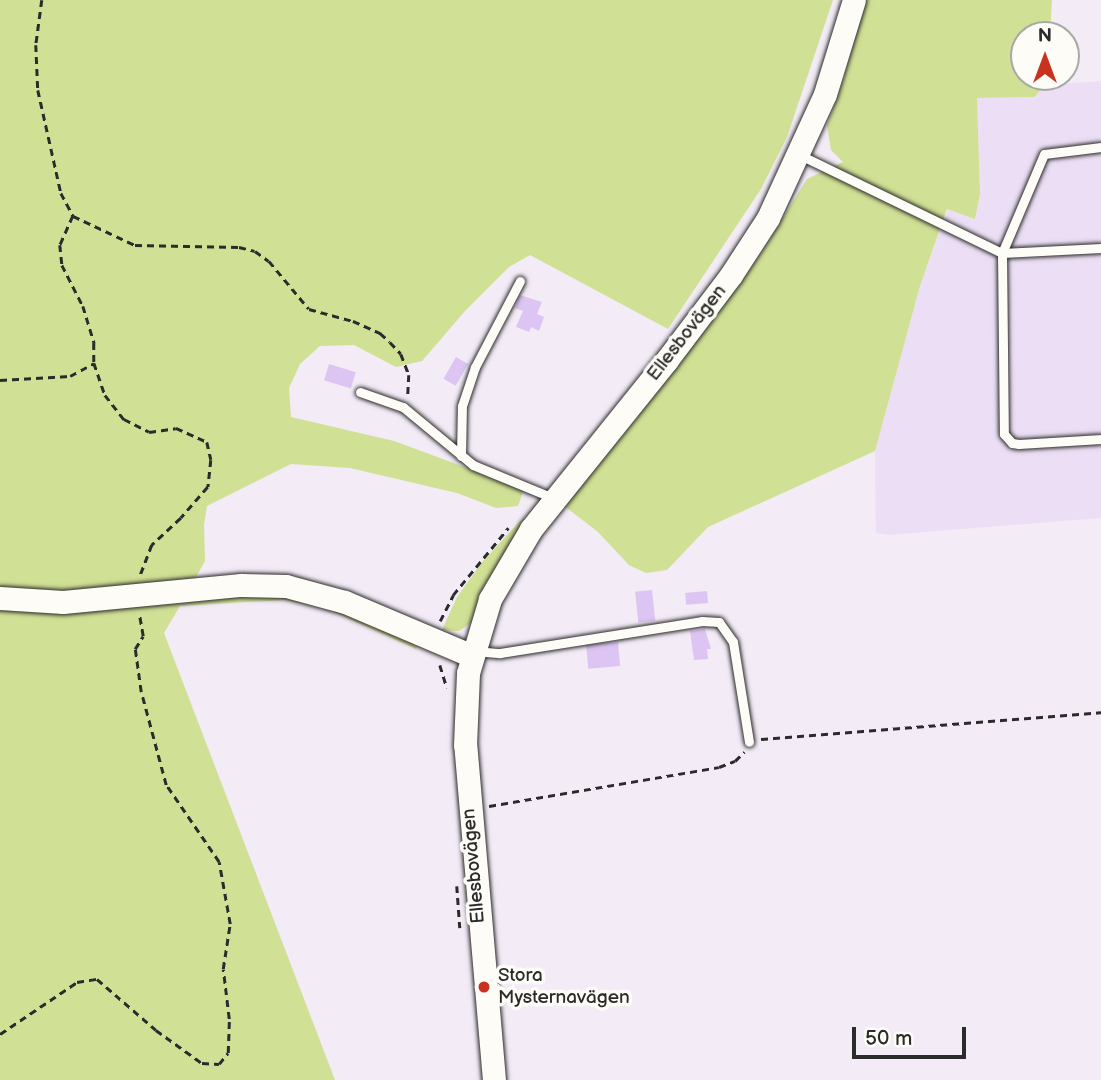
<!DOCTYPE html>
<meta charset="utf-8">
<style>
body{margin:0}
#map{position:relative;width:1101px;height:1080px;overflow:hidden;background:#f3ebf6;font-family:"Balsamiq Sans",sans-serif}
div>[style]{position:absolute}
.built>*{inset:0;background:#ecdff5}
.green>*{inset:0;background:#d0e094}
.building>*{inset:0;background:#dcc4f3;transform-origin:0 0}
.path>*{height:2.5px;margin-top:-1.25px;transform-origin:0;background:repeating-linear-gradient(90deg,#2b2b2b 0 7px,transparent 0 12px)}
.roads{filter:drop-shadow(0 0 2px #2b2b2b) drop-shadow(0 0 2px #2b2b2b)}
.lane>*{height:9px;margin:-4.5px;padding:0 4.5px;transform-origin:4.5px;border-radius:4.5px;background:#fdfcf7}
.secondary>*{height:23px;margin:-11.5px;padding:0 11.5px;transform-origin:11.5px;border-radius:11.5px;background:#fdfcf7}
.dots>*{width:19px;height:19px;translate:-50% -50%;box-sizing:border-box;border:4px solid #fdfcf7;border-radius:50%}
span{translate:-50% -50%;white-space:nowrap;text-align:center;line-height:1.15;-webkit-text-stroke:7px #fdfcf7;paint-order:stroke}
.street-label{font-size:19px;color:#2b2b2b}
.poi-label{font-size:19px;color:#2b2b2b}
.left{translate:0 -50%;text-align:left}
.north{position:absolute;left:1010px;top:21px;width:70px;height:70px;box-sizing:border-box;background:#fdfcf7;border:2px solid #a9a8a5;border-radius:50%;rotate:0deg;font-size:19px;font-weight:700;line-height:28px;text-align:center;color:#2b2b2b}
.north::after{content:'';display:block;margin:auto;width:24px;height:32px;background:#c8321e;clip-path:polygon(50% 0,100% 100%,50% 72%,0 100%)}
.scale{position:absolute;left:852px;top:1027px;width:114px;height:32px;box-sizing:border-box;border:4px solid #2b2b2b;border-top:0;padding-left:9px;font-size:21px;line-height:24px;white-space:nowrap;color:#2b2b2b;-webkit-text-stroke:5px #fdfcf7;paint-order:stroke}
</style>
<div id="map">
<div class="built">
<div style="clip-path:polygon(1101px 81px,1101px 518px,888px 535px,876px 533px,875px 451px,920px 286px,948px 209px,975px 219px,980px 194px,977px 98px,1033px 97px,1046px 85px)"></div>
</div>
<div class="green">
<div style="clip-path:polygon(0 0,833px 0,787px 137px,761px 189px,668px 329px,530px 255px,509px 267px,465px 311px,422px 361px,396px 367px,354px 345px,320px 346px,300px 364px,289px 388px,291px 417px,394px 441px,524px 489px,518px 506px,496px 508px,457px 493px,350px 468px,291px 464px,207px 506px,204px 525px,205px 561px,184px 598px,287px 595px,371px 622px,417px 646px,416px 649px,325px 608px,284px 600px,180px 606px,164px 633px,335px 1080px,0 1080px)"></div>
<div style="clip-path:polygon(863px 0,1052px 0,1050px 35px,1024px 35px,1024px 77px,1047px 77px,1046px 85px,1034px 97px,977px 98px,980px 194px,975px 219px,947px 209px,920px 286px,875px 451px,708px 527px,667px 570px,646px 573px,629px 565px,598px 532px,563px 505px,716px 315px,761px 253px,807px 179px,843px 162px,831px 150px,827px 126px,844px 78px)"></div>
<div style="clip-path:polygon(531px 515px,471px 623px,459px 631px,442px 630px,457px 597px,483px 561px,519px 522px)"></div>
</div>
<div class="building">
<div style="clip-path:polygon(520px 295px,542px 302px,537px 314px,544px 317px,539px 331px,531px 327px,529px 332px,516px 327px,523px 311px,515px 308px)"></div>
<div style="left:456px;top:357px;width:14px;height:25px;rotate:30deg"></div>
<div style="left:329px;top:364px;width:28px;height:17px;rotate:17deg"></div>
<div style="left:652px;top:590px;width:31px;height:17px;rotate:84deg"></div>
<div style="left:707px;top:591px;width:12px;height:22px;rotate:85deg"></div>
<div style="clip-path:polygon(705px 629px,711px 649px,707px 649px,708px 659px,694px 660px,690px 631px)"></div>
<div style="left:618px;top:642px;width:24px;height:32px;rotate:85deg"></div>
</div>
<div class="path">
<div style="left:42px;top:0;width:45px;rotate:97.6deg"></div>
<div style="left:36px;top:45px;width:45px;rotate:87.5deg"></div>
<div style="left:38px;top:90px;width:106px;rotate:77.4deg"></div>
<div style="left:61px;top:193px;width:26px;rotate:62deg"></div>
<div style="left:73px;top:216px;width:32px;rotate:114deg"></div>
<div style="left:60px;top:245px;width:20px;rotate:84deg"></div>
<div style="left:62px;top:265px;width:46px;rotate:62.9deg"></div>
<div style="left:83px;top:306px;width:39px;rotate:73deg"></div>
<div style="left:94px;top:343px;width:20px;rotate:90deg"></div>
<div style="left:94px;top:363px;width:34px;rotate:71deg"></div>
<div style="left:105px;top:395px;width:31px;rotate:52deg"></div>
<div style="left:124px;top:419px;width:28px;rotate:27deg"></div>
<div style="left:149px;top:432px;width:27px;rotate:-8deg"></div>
<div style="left:176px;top:428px;width:34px;rotate:24deg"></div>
<div style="left:207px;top:442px;width:18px;rotate:77deg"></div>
<div style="left:211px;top:460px;width:27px;rotate:96deg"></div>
<div style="left:208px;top:487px;width:41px;rotate:131.1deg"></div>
<div style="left:181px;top:518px;width:40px;rotate:137deg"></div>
<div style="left:152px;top:545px;width:34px;rotate:111deg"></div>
<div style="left:73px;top:216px;width:68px;rotate:25.1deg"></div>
<div style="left:135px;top:245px;width:104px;rotate:1.1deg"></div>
<div style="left:239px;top:247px;width:16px;rotate:14deg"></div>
<div style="left:255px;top:251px;width:17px;rotate:36deg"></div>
<div style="left:269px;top:261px;width:62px;rotate:50.2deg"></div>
<div style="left:309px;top:309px;width:46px;rotate:15.3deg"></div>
<div style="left:353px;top:321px;width:30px;rotate:24deg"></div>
<div style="left:380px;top:333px;width:13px;rotate:42deg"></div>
<div style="left:390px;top:342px;width:16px;rotate:47deg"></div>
<div style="left:401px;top:354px;width:22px;rotate:69deg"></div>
<div style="left:409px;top:375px;width:20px;rotate:93deg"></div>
<div style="left:0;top:380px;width:70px;rotate:-3.3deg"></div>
<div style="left:70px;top:376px;width:27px;rotate:-28deg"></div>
<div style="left:440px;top:621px;width:29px;rotate:-63deg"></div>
<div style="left:453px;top:595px;width:87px;rotate:-50.6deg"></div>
<div style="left:440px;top:665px;width:24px;rotate:73deg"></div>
<div style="left:761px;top:739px;width:341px;rotate:-4.5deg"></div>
<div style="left:489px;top:806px;width:233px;rotate:-9.6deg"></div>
<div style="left:719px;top:767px;width:17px;rotate:-21deg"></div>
<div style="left:735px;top:761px;width:13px;rotate:-45deg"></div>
<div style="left:457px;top:886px;width:42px;rotate:85.9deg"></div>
<div style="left:0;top:1034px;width:93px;rotate:-34deg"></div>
<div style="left:77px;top:982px;width:20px;rotate:-9deg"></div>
<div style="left:97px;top:979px;width:78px;rotate:40.8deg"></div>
<div style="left:156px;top:1030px;width:57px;rotate:35.7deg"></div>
<div style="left:202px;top:1063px;width:17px;rotate:3deg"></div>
<div style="left:219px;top:1064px;width:14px;rotate:-51deg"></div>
<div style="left:228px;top:1053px;width:34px;rotate:-88deg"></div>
<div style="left:229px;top:1019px;width:50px;rotate:-96.8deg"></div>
<div style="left:223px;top:969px;width:46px;rotate:-81.2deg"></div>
<div style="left:230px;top:924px;width:63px;rotate:-100.1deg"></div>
<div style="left:219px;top:862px;width:93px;rotate:-124.5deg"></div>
<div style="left:166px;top:785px;width:96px;rotate:-105deg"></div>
<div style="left:141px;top:692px;width:43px;rotate:-97.9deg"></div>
<div style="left:135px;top:649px;width:15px;rotate:-58deg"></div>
<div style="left:143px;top:636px;width:22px;rotate:-100deg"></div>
</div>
<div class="roads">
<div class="lane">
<div style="left:1101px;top:147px;width:57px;rotate:173deg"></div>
<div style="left:1044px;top:154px;width:108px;rotate:113deg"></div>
<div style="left:1002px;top:253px;width:181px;rotate:89.4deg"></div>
<div style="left:1004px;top:434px;width:12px;rotate:48deg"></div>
<div style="left:1012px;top:443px;width:7px;rotate:8deg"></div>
<div style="left:1019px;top:444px;width:82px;rotate:-3.5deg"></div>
<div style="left:800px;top:155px;width:225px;rotate:25.9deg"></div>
<div style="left:1002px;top:253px;width:99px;rotate:-2.9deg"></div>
<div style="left:360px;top:392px;width:46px;rotate:19.2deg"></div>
<div style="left:403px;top:407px;width:91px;rotate:39.6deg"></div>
<div style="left:473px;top:465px;width:87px;rotate:22.4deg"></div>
<div style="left:461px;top:456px;width:50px;rotate:-88.9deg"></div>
<div style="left:462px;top:406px;width:41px;rotate:-71.6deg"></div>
<div style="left:475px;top:367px;width:97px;rotate:-62.4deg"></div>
<div style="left:475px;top:651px;width:25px;rotate:5deg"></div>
<div style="left:500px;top:653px;width:205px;rotate:-9deg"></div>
<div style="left:702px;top:621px;width:17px;rotate:3deg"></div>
<div style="left:719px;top:622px;width:24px;rotate:55deg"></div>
<div style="left:733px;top:642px;width:101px;rotate:80.9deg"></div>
</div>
<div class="secondary">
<div style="left:0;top:598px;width:63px;rotate:3.6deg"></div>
<div style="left:63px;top:602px;width:179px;rotate:-5.5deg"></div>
<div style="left:241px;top:585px;width:45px;rotate:1.3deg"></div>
<div style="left:286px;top:586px;width:61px;rotate:15.2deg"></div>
<div style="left:345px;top:602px;width:138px;rotate:23deg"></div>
<div style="left:494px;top:1080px;width:336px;rotate:-94.9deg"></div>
<div style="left:465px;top:745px;width:72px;rotate:-87.6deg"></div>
<div style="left:468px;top:673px;width:77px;rotate:-73.4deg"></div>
<div style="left:490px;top:599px;width:81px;rotate:-59.6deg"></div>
<div style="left:531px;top:529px;width:216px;rotate:-51.2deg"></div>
<div style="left:666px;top:361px;width:108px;rotate:-52.9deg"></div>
<div style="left:731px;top:275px;width:68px;rotate:-57deg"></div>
<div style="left:768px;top:218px;width:136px;rotate:-65.3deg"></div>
<div style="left:825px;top:94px;width:98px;rotate:-72.9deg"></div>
</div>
</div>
<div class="dots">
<div style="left:484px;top:987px;background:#c8321e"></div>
</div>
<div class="street-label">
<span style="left:687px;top:333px;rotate:-52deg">Ellesbovägen</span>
<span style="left:474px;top:866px;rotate:-95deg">Ellesbovägen</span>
</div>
<div class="poi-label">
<span class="left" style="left:498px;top:987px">Stora<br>Mysternavägen</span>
</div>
<div class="north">N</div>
<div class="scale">50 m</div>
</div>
